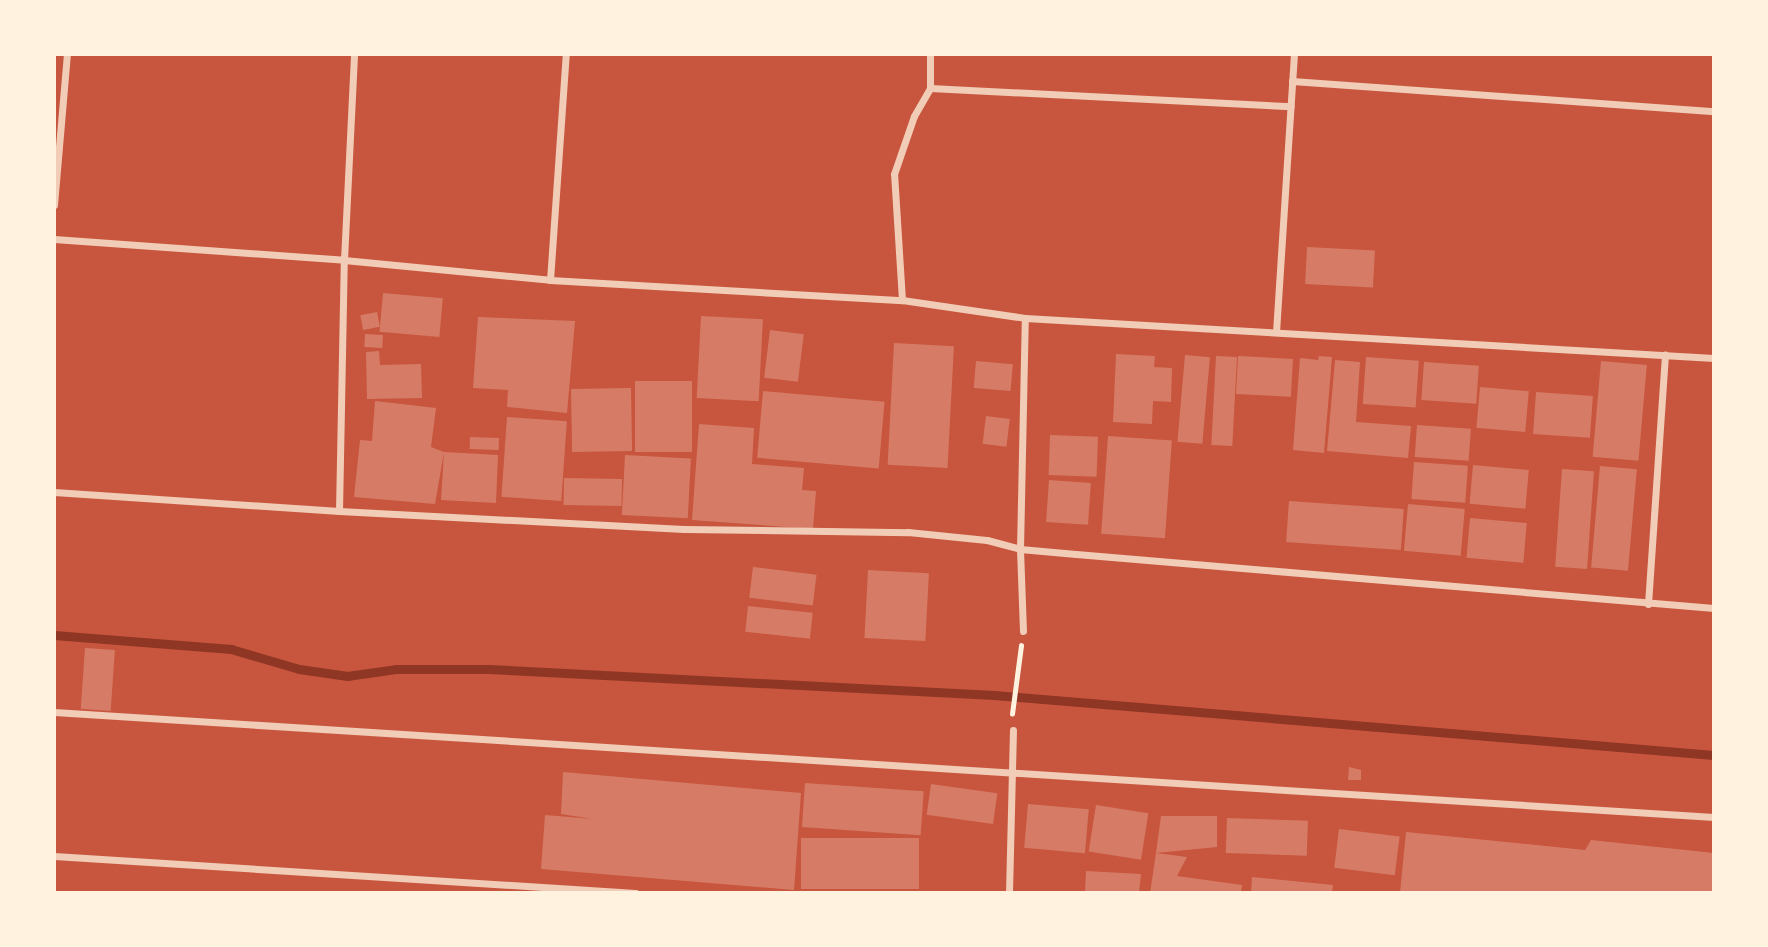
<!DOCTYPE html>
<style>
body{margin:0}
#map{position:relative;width:1768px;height:947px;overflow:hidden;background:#c8553d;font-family:Poppins,sans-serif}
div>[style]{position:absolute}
.stream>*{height:9px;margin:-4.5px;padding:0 4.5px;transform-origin:4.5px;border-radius:4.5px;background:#8f3625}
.building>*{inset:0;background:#d67c66;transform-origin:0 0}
.path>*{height:4.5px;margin:-2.25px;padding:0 2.25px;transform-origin:2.25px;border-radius:2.25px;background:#fff3e0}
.minor>*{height:7px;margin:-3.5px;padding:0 3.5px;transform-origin:3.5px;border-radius:3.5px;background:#f1ccb7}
span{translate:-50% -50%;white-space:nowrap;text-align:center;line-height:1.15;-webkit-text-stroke:6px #fff3e0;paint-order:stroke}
.frame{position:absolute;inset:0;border:56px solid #fff3e0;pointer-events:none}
</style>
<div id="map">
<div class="stream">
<div style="left:54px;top:635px;width:178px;rotate:4.5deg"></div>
<div style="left:231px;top:649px;width:71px;rotate:16.4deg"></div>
<div style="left:299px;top:669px;width:49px;rotate:8.3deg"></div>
<div style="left:347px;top:676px;width:49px;rotate:-8.1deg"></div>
<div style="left:396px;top:669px;width:93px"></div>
<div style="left:489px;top:669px;width:506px;rotate:2.95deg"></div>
<div style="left:994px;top:695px;width:722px;rotate:4.76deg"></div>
</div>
<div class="building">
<div style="left:1307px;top:247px;width:68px;height:37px;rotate:3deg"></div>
<div style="left:383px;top:293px;width:60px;height:39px;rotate:5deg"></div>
<div style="left:377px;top:312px;width:15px;height:17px;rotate:79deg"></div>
<div style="left:701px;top:316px;width:62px;height:82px;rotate:3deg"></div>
<div style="clip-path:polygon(478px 317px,575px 321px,567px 413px,507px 407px,508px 390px,473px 388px)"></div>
<div style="left:770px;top:330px;width:34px;height:48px;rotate:7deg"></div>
<div style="left:365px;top:334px;width:18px;height:13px;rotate:3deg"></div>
<div style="left:894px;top:343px;width:60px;height:122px;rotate:3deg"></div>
<div style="clip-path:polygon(379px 351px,380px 365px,421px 364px,422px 398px,367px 399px,366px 352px)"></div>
<div style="clip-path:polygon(1116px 354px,1155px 356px,1154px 367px,1172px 368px,1171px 402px,1153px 401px,1152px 424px,1113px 422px)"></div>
<div style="left:1185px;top:355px;width:25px;height:87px;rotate:5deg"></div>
<div style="left:1216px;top:356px;width:21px;height:89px;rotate:3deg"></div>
<div style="left:1238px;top:356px;width:55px;height:38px;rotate:3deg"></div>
<div style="clip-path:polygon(1319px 356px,1332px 357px,1324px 453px,1293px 450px,1300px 358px,1318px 360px)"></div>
<div style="left:1366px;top:357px;width:53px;height:47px;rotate:4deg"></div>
<div style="clip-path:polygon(1335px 360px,1360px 362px,1356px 422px,1411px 426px,1408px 458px,1327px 451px)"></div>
<div style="left:976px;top:361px;width:37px;height:27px;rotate:5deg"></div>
<div style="left:1601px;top:361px;width:46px;height:96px;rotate:5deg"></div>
<div style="left:1424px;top:362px;width:55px;height:38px;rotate:4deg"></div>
<div style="left:635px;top:381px;width:57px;height:71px"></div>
<div style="left:1480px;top:387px;width:49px;height:41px;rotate:5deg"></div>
<div style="left:631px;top:388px;width:63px;height:60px;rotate:89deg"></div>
<div style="left:763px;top:391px;width:122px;height:67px;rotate:5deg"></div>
<div style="left:1536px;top:392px;width:57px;height:42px;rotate:4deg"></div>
<div style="clip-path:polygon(375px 401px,436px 408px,431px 447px,444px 452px,498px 455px,496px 503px,441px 500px,444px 452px,435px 504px,354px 497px,360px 440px,372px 441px)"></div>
<div style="left:986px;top:416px;width:24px;height:28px;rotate:7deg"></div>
<div style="left:507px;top:417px;width:60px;height:80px;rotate:4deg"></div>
<div style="clip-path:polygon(699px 424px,754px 428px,752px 464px,804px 468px,802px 490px,816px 491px,813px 529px,692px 520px)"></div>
<div style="left:1417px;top:425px;width:54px;height:32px;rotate:4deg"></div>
<div style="left:1050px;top:435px;width:48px;height:40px;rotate:2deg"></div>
<div style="left:1108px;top:436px;width:64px;height:98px;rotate:4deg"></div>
<div style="left:470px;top:437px;width:29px;height:12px;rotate:2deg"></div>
<div style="left:625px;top:455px;width:66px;height:60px;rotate:3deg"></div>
<div style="left:1414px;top:462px;width:54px;height:37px;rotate:4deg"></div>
<div style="left:1473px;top:465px;width:56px;height:39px;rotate:5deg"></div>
<div style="left:1600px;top:466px;width:37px;height:102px;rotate:5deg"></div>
<div style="left:1562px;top:469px;width:32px;height:98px;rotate:4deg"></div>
<div style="left:564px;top:478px;width:58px;height:27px;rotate:1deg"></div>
<div style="left:1049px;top:480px;width:42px;height:42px;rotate:4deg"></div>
<div style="left:1289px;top:501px;width:115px;height:41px;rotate:4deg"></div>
<div style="left:1408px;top:504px;width:57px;height:47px;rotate:5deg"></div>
<div style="left:1470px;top:518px;width:57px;height:40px;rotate:5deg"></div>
<div style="left:753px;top:567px;width:64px;height:31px;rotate:7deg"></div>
<div style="left:868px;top:570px;width:61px;height:68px;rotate:3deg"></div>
<div style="left:748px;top:606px;width:65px;height:26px;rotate:6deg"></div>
<div style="left:85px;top:648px;width:30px;height:61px;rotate:4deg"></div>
<div style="clip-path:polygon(1349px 767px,1361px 770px,1361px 780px,1348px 780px)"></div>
<div style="clip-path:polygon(563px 772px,801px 793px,794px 890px,541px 869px,545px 815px,593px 819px,561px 814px)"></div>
<div style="left:805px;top:783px;width:119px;height:44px;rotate:4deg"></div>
<div style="left:931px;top:784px;width:67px;height:31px;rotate:8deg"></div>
<div style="left:1028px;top:804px;width:61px;height:44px;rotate:5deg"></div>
<div style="left:1096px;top:805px;width:53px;height:47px;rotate:9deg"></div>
<div style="clip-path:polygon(1161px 816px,1217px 816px,1217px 847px,1156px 853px)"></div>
<div style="left:1227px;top:818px;width:81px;height:35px;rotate:2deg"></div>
<div style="left:1339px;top:829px;width:61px;height:39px;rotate:7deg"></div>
<div style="clip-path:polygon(1406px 832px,1585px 850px,1591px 840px,1714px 853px,1714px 891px,1400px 893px)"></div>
<div style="left:801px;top:838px;width:118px;height:51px"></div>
<div style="clip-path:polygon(1156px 853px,1187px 857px,1177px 876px,1242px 885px,1241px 893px,1150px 893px)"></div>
<div style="clip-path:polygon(1086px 871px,1141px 874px,1139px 893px,1085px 893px)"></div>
<div style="clip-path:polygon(1252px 877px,1333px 885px,1332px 893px,1251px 893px)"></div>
</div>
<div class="path">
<div style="left:1012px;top:714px;width:69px;rotate:-82.5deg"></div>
</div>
<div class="minor">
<div style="left:1292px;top:81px;width:423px;rotate:4.1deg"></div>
<div style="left:930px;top:88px;width:361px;rotate:2.9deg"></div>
<div style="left:54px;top:205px;width:152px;rotate:-85.1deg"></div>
<div style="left:54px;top:239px;width:291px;rotate:4.1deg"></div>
<div style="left:344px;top:260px;width:207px;rotate:5.5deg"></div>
<div style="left:550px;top:280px;width:353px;rotate:3.3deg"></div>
<div style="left:902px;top:300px;width:124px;rotate:8.3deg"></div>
<div style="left:1025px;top:318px;width:690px;rotate:3.32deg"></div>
<div style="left:550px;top:280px;width:227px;rotate:-86deg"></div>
<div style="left:902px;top:300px;width:126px;rotate:-93.6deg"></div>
<div style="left:894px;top:174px;width:61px;rotate:-71deg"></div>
<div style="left:914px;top:116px;width:32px;rotate:-60deg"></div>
<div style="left:930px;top:88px;width:34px;rotate:-90deg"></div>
<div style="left:1276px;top:332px;width:279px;rotate:-86.3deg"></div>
<div style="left:54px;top:492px;width:286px;rotate:3.8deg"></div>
<div style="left:339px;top:511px;width:345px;rotate:3deg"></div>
<div style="left:684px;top:529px;width:224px;rotate:0.8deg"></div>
<div style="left:908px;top:532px;width:79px;rotate:5.8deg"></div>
<div style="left:987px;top:540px;width:34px;rotate:15deg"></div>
<div style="left:1020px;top:549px;width:56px;rotate:5.1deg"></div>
<div style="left:1076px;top:554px;width:640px;rotate:4.84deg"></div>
<div style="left:339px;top:511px;width:251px;rotate:-88.9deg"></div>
<div style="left:344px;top:260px;width:206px;rotate:-87.2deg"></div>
<div style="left:1648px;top:604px;width:250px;rotate:-86.1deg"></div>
<div style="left:1023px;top:631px;width:82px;rotate:-92.1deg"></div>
<div style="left:1020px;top:549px;width:231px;rotate:-88.8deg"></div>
<div style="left:54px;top:712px;width:1663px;rotate:3.62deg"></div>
<div style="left:54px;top:856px;width:583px;rotate:3.64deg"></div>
<div style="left:1009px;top:893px;width:163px;rotate:-88.6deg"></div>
</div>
<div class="frame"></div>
</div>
